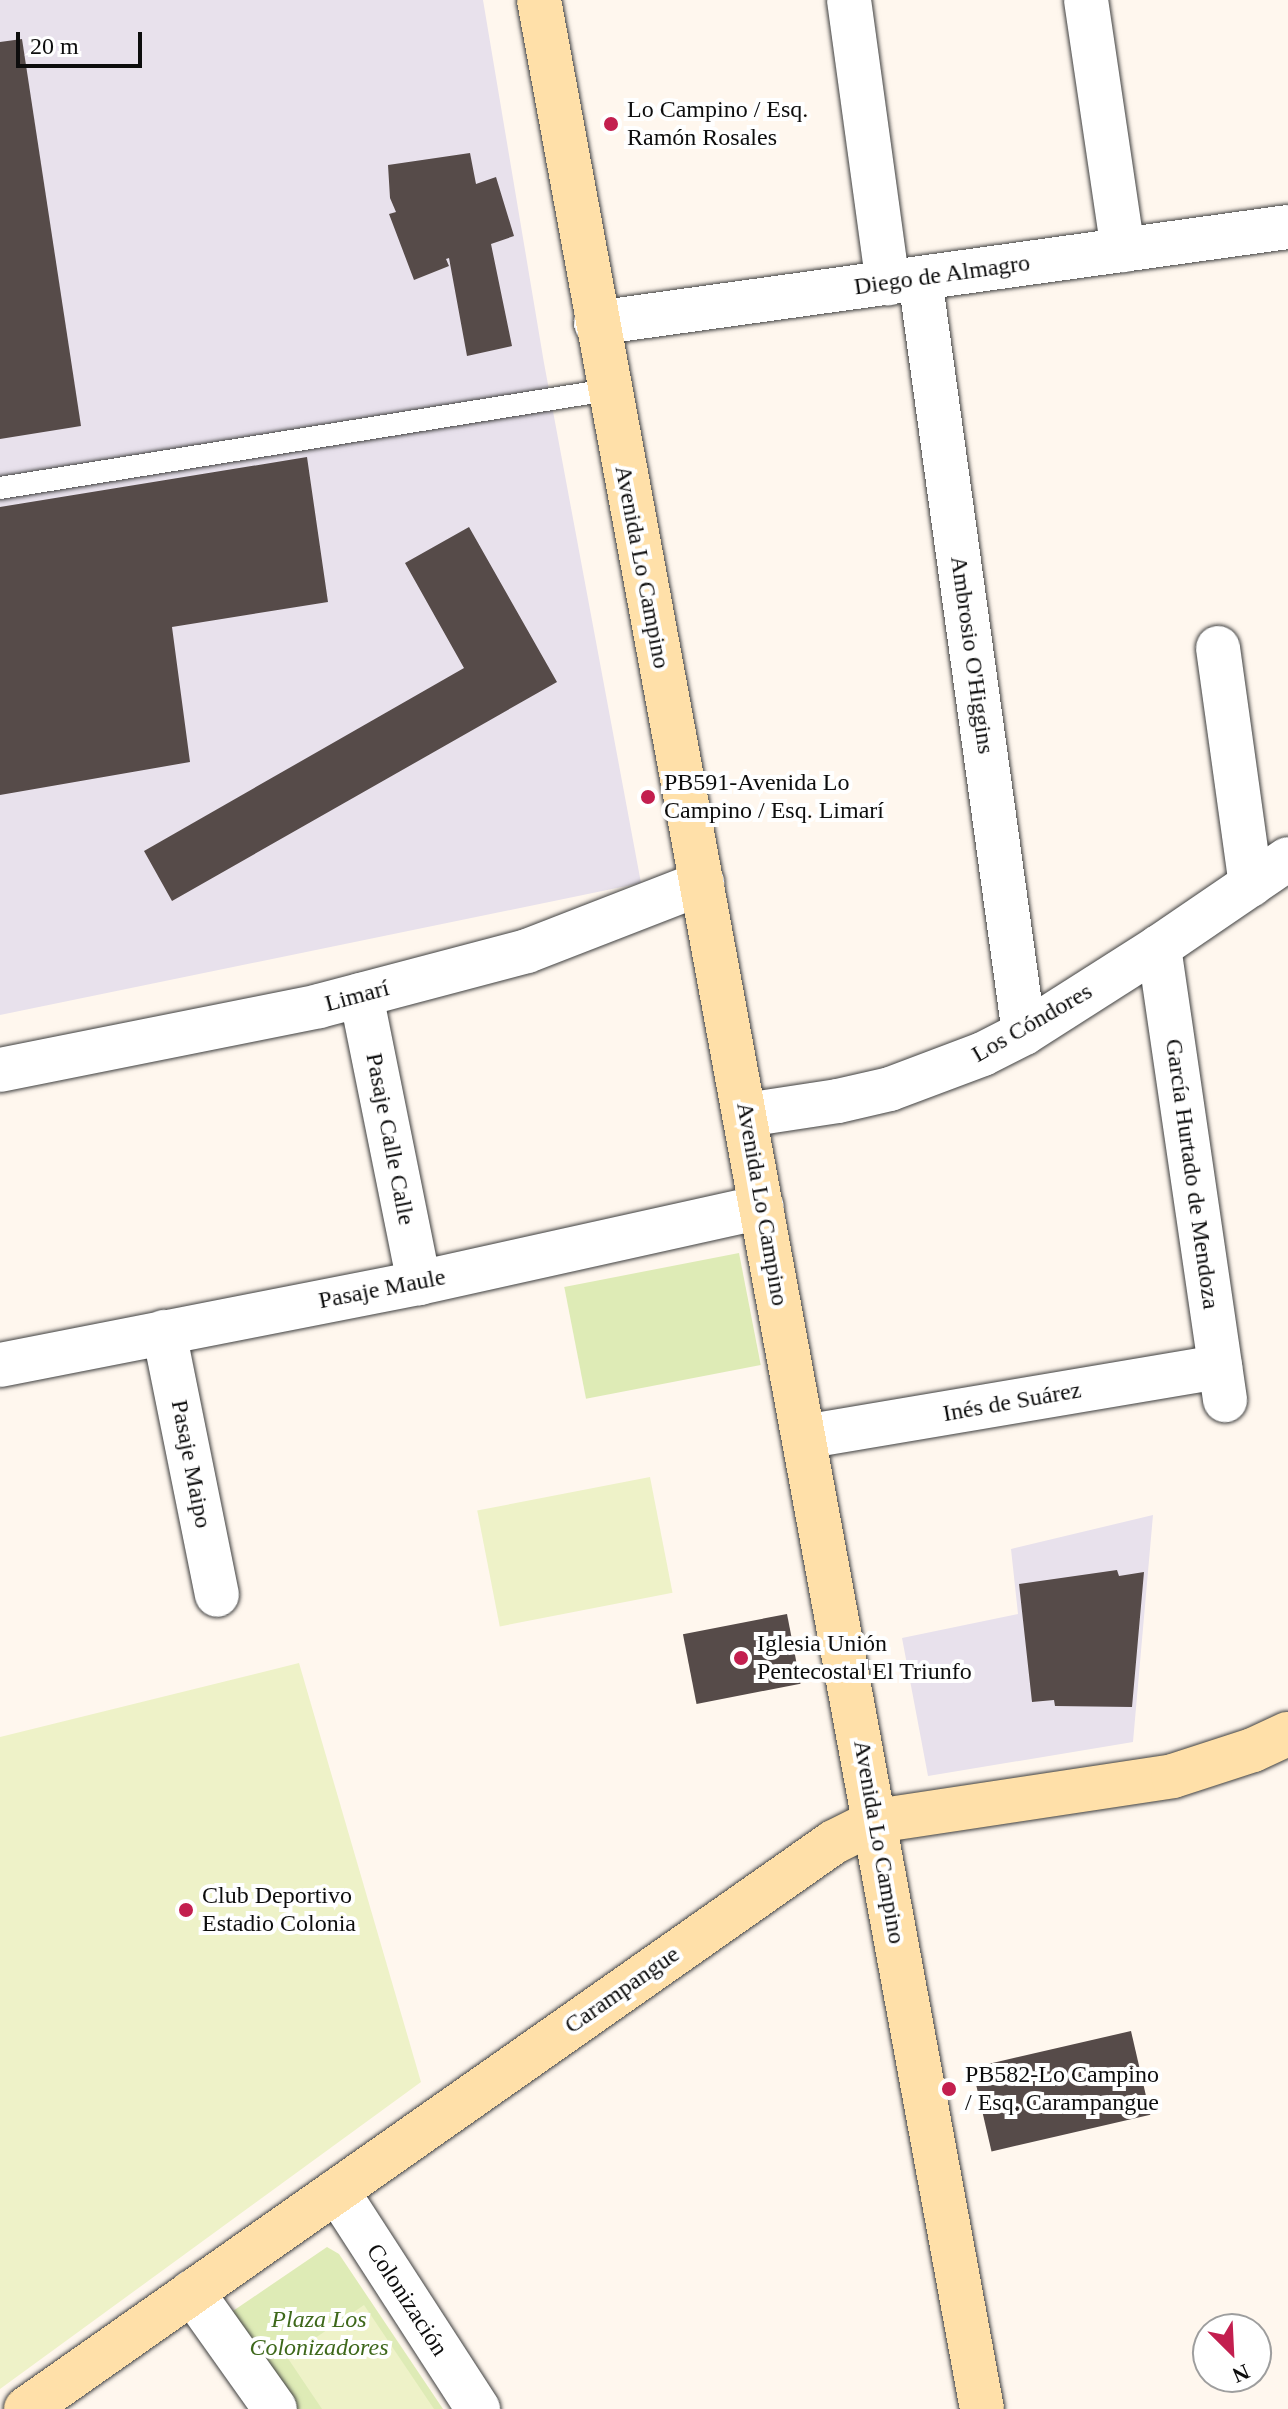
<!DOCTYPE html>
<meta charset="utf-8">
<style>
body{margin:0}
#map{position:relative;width:1288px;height:2409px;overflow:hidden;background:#fff7ee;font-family:"Times New Roman",serif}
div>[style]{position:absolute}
.industrial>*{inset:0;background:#e8e1ec}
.green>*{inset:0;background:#deebb6;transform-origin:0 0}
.pitch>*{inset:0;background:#eef2c8;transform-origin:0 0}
.building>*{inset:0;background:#564b49;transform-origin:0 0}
.roads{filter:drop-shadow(0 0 2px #404040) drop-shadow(0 0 2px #404040)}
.lane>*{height:22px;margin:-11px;padding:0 11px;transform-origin:11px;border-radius:11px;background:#fff}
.street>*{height:44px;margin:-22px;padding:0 22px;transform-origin:22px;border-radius:22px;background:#fff}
.secondary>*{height:44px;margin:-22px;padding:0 22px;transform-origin:22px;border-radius:22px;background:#ffe0a9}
.dots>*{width:22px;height:22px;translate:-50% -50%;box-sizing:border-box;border:4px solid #fff;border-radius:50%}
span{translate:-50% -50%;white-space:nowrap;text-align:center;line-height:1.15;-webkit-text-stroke:8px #fff;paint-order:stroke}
.poi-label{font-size:24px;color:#0d0d0d}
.left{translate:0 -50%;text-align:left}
.street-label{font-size:24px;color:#0d0d0d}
.park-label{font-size:24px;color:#3e681b;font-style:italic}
.north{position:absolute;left:1192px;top:2313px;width:80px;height:80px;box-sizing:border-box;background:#fff;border:2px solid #9e9e9e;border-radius:50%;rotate:156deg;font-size:22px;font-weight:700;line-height:32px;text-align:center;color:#0d0d0d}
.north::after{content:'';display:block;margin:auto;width:28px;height:36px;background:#c31f4f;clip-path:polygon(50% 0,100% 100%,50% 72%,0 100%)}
.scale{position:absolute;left:16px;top:32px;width:126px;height:36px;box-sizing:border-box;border:4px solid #0d0d0d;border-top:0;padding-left:10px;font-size:24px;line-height:28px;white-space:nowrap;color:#0d0d0d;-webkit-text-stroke:6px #fff;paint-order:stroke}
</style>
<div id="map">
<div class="industrial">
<div style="clip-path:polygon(0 0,483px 0,544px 363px,641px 883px,0 1015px)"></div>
<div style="clip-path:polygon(1153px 1515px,1133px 1742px,928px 1776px,902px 1638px,1018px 1614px,1011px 1549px)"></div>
</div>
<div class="green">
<div style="left:739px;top:1253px;width:114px;height:178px;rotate:79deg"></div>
<div style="clip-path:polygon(327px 2247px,339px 2254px,443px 2409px,296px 2409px,230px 2313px)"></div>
</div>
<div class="pitch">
<div style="left:650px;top:1477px;width:118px;height:176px;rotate:79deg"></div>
<div style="clip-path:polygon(299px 1663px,421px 2082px,0 2389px,0 1737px)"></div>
<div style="clip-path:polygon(364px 2305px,434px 2409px,322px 2409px,287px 2357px)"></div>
</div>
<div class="building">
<div style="clip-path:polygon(22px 39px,81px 426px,0 439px,0 42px)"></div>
<div style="clip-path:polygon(470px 153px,476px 184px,496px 177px,514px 236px,491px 244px,512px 346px,467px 356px,449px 258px,446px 259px,449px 266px,414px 280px,389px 214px,396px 212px,390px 198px,388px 165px)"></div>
<div style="clip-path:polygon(307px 457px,328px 602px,172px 627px,190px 762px,0 795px,0 507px)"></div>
<div style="clip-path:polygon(469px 527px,557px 682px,172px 901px,144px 851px,464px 668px,405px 563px)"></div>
<div style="clip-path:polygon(1117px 1570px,1119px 1576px,1144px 1572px,1132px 1707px,1055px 1706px,1054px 1700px,1032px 1702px,1019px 1584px)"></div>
<div style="left:787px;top:1614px;width:71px;height:106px;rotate:79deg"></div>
<div style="left:1131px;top:2031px;width:86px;height:163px;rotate:77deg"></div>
</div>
<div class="roads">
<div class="lane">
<div style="left:0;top:488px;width:616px;rotate:-9.16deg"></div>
</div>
<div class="street">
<div style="left:849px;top:0;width:286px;rotate:82.2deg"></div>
<div style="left:1086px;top:0;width:253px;rotate:81.6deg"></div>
<div style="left:920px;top:278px;width:762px;rotate:82.16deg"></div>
<div style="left:596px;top:323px;width:699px;rotate:-7.9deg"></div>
<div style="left:1218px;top:648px;width:239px;rotate:82.1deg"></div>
<div style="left:1159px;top:947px;width:458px;rotate:81.7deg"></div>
<div style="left:361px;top:995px;width:294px;rotate:78.6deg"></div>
<div style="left:0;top:1070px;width:325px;rotate:-11.3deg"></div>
<div style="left:319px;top:1006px;width:215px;rotate:-14.8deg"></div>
<div style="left:527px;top:951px;width:188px;rotate:-21.2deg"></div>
<div style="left:746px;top:1115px;width:93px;rotate:-8.7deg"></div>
<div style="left:838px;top:1101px;width:53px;rotate:-13deg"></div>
<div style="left:890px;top:1089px;width:99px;rotate:-20.6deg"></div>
<div style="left:983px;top:1054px;width:46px;rotate:-27.1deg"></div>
<div style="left:1024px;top:1033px;width:160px;rotate:-32.5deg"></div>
<div style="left:1159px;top:947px;width:156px;rotate:-34.3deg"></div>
<div style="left:164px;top:1332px;width:268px;rotate:78.6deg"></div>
<div style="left:0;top:1365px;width:427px;rotate:-11.1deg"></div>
<div style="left:419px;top:1283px;width:351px;rotate:-12.5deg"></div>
<div style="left:804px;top:1437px;width:422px;rotate:-9.6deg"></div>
<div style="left:337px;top:2191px;width:260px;rotate:57.1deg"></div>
<div style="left:192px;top:2292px;width:143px;rotate:54.6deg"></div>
</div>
<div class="secondary">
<div style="left:539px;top:0;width:2449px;rotate:79.58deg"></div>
<div style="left:26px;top:2409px;width:987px;rotate:-35.06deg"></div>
<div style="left:834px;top:1842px;width:47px;rotate:-26.6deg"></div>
<div style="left:876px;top:1821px;width:300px;rotate:-8.6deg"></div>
<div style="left:1173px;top:1776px;width:84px;rotate:-18deg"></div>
<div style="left:1253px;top:1750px;width:38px;rotate:-25deg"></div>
</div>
</div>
<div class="dots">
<div style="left:611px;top:124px;background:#c31f4f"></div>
<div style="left:648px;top:797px;background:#c31f4f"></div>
<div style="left:741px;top:1658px;background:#c31f4f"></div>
<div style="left:186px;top:1910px;background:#c31f4f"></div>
<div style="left:949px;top:2089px;background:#c31f4f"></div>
</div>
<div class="poi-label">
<span class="left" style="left:627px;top:124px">Lo Campino / Esq.<br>Ramón Rosales</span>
<span class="left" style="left:664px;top:797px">PB591-Avenida Lo<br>Campino / Esq. Limarí</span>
<span class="left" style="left:757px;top:1658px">Iglesia Unión<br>Pentecostal El Triunfo</span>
<span class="left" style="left:202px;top:1910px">Club Deportivo<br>Estadio Colonia</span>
<span class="left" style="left:965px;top:2089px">PB582-Lo Campino<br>/ Esq. Carampangue</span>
</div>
<div class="street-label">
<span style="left:942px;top:275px;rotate:-8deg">Diego de Almagro</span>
<span style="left:642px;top:567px;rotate:79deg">Avenida Lo Campino</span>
<span style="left:972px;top:655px;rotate:82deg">Ambrosio O'Higgins</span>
<span style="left:357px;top:996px;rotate:-15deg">Limarí</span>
<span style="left:1032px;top:1023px;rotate:-30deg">Los Cóndores</span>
<span style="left:390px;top:1139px;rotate:79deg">Pasaje Calle Calle</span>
<span style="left:1192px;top:1174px;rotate:82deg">García Hurtado de Mendoza</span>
<span style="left:762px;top:1204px;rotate:80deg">Avenida Lo Campino</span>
<span style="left:382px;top:1289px;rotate:-11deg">Pasaje Maule</span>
<span style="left:1012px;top:1402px;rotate:-10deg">Inés de Suárez</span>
<span style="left:191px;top:1464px;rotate:79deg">Pasaje Maipo</span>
<span style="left:879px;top:1842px;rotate:80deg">Avenida Lo Campino</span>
<span style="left:622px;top:1990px;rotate:-35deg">Carampangue</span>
<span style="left:407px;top:2300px;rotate:57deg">Colonización</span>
</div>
<div class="park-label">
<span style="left:319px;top:2334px">Plaza Los<br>Colonizadores</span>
</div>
<div class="north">N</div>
<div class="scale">20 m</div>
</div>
